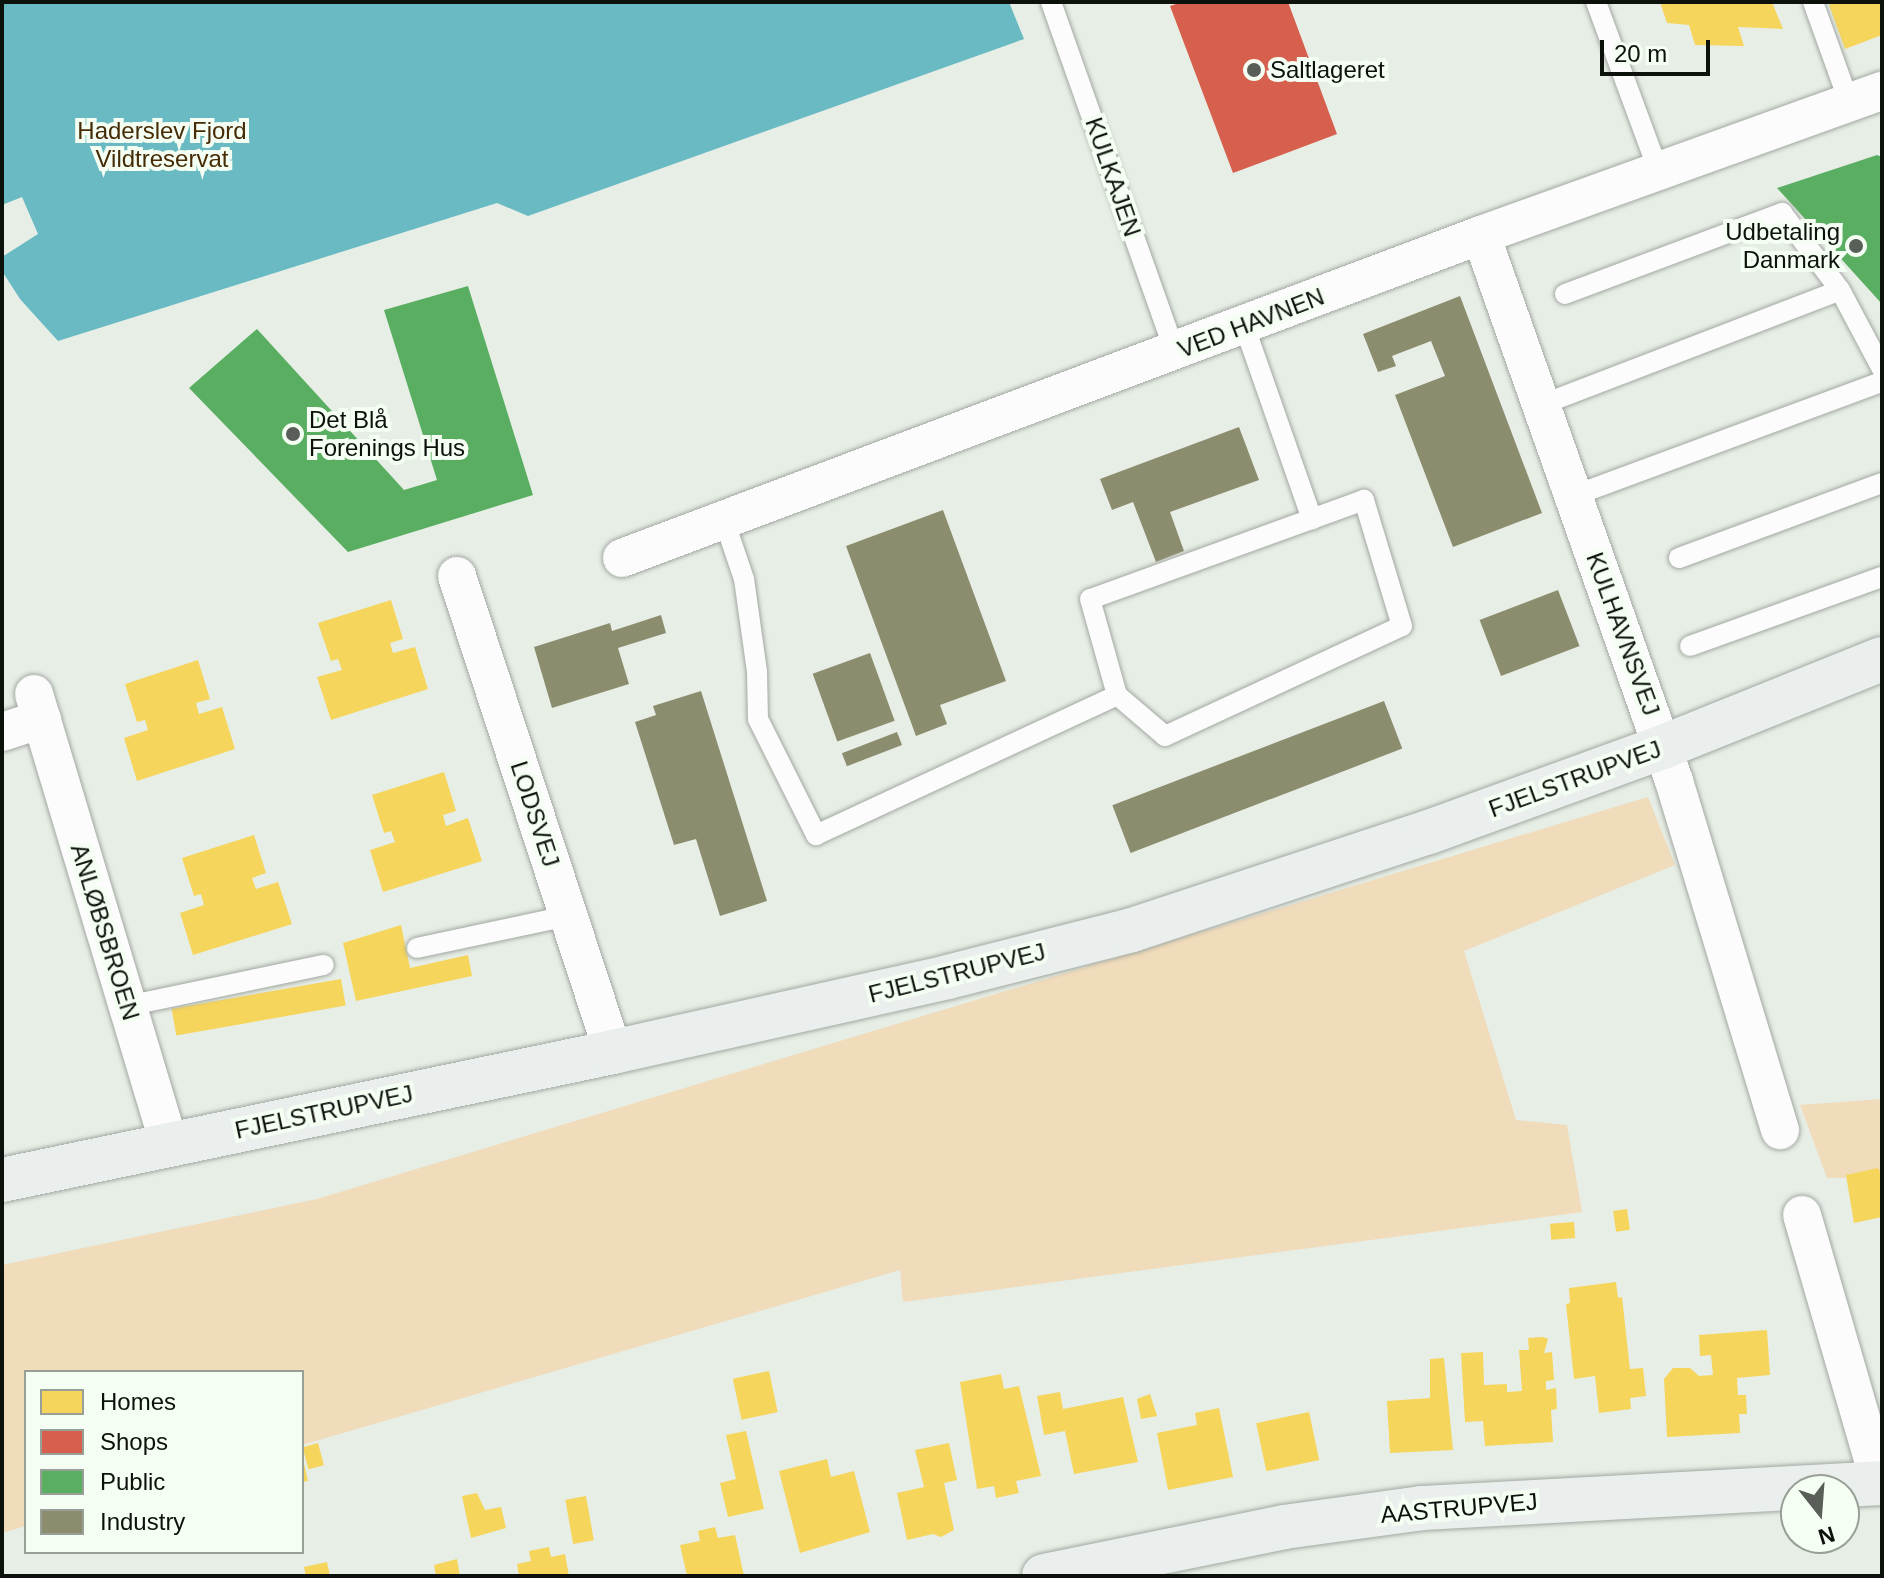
<!DOCTYPE html>
<meta charset="utf-8">
<style>
body{margin:0}
#map{position:relative;width:1884px;height:1578px;overflow:hidden;background:#e7eee6;font-family:Arial,sans-serif}
div>[style]{position:absolute}
.green>*{inset:0;background:#f0dbbb}
.water>*{inset:0;background:#6abac3}
.homes>*{inset:0;background:#f6d55c;transform-origin:0 0}
.shops>*{inset:0;background:#d6604d}
.public>*{inset:0;background:#5aae61}
.industry>*{inset:0;background:#8c8c6e;transform-origin:0 0}
.roads{filter:drop-shadow(0 0 2px #a2a8a1) drop-shadow(0 0 2px #a2a8a1)}
.lane>*{height:20px;margin:-10px;padding:0 10px;transform-origin:10px;border-radius:10px;background:#fbfcfb}
.street>*{height:38px;margin:-19px;padding:0 19px;transform-origin:19px;border-radius:19px;background:#fbfcfb}
.secondary>*{height:44px;margin:-22px;padding:0 22px;transform-origin:22px;border-radius:22px;background:#eaefed}
.dots>*{width:22px;height:22px;translate:-50% -50%;box-sizing:border-box;border:4px solid #f4fef2;border-radius:50%}
span{translate:-50% -50%;white-space:nowrap;text-align:center;line-height:1.15;-webkit-text-stroke:8px #f4fef2;paint-order:stroke}
.poi-label{font-size:24px;color:#0d110c}
.left{translate:0 -50%;text-align:left}
.right{translate:-100% -50%;text-align:right}
.park-label{font-size:24px;color:#452c06}
.street-label{font-size:24px;color:#0d110c}
.frame{position:absolute;inset:0;border:4px solid #0d110c;pointer-events:none}
.legend{position:absolute;left:24px;top:1370px;width:280px;height:184px;box-sizing:border-box;background:#f4fef2;border:2px solid #989f96;margin:0;padding:10px 14px;list-style:none;font-size:24px;color:#0d110c}
.legend li{display:flex;align-items:center;gap:16px;height:40px}
.legend b{width:40px;border:2px solid #989f96}
.north{position:absolute;left:1780px;top:1474px;width:80px;height:80px;box-sizing:border-box;background:#f4fef2;border:2px solid #989f96;border-radius:50%;rotate:163deg;font-size:22px;font-weight:700;line-height:32px;text-align:center;color:#0d110c}
.north::after{content:'';display:block;margin:auto;width:28px;height:36px;background:#595e58;clip-path:polygon(50% 0,100% 100%,50% 72%,0 100%)}
.scale{position:absolute;left:1600px;top:40px;width:110px;height:36px;box-sizing:border-box;border:4px solid #0d110c;border-top:0;padding-left:10px;font-size:24px;line-height:28px;white-space:nowrap;color:#0d110c;-webkit-text-stroke:6px #f4fef2;paint-order:stroke}
</style>
<div id="map">
<div class="green">
<div style="clip-path:polygon(1648px 797px,1675px 865px,1464px 951px,1516px 1120px,1567px 1125px,1582px 1212px,903px 1302px,900px 1270px,302px 1445px,302px 1372px,26px 1372px,26px 1526px,2px 1533px,2px 1265px,317px 1199px)"></div>
<div style="clip-path:polygon(1882px 1099px,1882px 1177px,1827px 1178px,1800px 1105px)"></div>
</div>
<div class="water">
<div style="clip-path:polygon(2px 2px,1009px 2px,1024px 39px,528px 216px,497px 203px,58px 341px,20px 299px,2px 271px,2px 257px,38px 234px,22px 197px,2px 205px)"></div>
</div>
<div class="homes">
<div style="clip-path:polygon(1660px 2px,1772px 2px,1783px 29px,1738px 27px,1744px 46px,1695px 45px,1689px 25px,1667px 23px)"></div>
<div style="clip-path:polygon(1838px 2px,1882px 2px,1882px 35px,1845px 49px,1829px 5px)"></div>
<div style="clip-path:polygon(391px 600px,403px 639px,390px 643px,393px 653px,415px 647px,428px 689px,331px 720px,317px 677px,342px 670px,338px 659px,331px 661px,318px 623px)"></div>
<div style="clip-path:polygon(198px 660px,210px 699px,196px 703px,199px 714px,222px 707px,235px 749px,137px 781px,124px 738px,148px 730px,145px 720px,137px 722px,125px 684px)"></div>
<div style="clip-path:polygon(444px 772px,456px 811px,443px 815px,446px 826px,468px 818px,482px 861px,383px 892px,370px 850px,395px 842px,391px 831px,384px 833px,372px 795px)"></div>
<div style="clip-path:polygon(254px 835px,266px 873px,252px 878px,256px 889px,278px 882px,292px 924px,193px 955px,180px 913px,204px 905px,201px 894px,194px 896px,182px 858px)"></div>
<div style="clip-path:polygon(401px 925px,410px 968px,468px 955px,472px 976px,356px 1001px,343px 943px)"></div>
<div style="left:341px;top:979px;width:27px;height:172px;rotate:80deg"></div>
<div style="clip-path:polygon(1878px 1168px,1882px 1177px,1882px 1217px,1854px 1223px,1846px 1175px)"></div>
<div style="left:1627px;top:1209px;width:21px;height:14px;rotate:82deg"></div>
<div style="left:1574px;top:1222px;width:16px;height:24px;rotate:86deg"></div>
<div style="clip-path:polygon(1616px 1282px,1618px 1298px,1622px 1297px,1630px 1369px,1643px 1368px,1646px 1396px,1630px 1398px,1631px 1409px,1599px 1413px,1595px 1376px,1574px 1379px,1566px 1304px,1570px 1303px,1569px 1288px)"></div>
<div style="clip-path:polygon(1767px 1330px,1770px 1375px,1737px 1378px,1738px 1395px,1746px 1395px,1747px 1414px,1739px 1414px,1740px 1433px,1667px 1437px,1664px 1379px,1673px 1368px,1690px 1368px,1699px 1376px,1713px 1375px,1711px 1355px,1700px 1356px,1699px 1335px)"></div>
<div style="clip-path:polygon(1543px 1337px,1548px 1339px,1544px 1353px,1552px 1352px,1554px 1380px,1546px 1381px,1546px 1390px,1556px 1388px,1557px 1409px,1551px 1410px,1553px 1442px,1485px 1446px,1483px 1421px,1465px 1422px,1461px 1353px,1483px 1352px,1484px 1385px,1507px 1384px,1507px 1392px,1522px 1391px,1519px 1350px,1529px 1350px,1528px 1338px)"></div>
<div style="clip-path:polygon(1444px 1358px,1453px 1450px,1390px 1453px,1387px 1401px,1430px 1398px,1430px 1359px)"></div>
<div style="left:769px;top:1371px;width:42px;height:37px;rotate:78deg"></div>
<div style="clip-path:polygon(1001px 1374px,1004px 1389px,1019px 1386px,1041px 1476px,1016px 1481px,1019px 1493px,996px 1498px,994px 1486px,977px 1489px,960px 1382px)"></div>
<div style="clip-path:polygon(1060px 1392px,1063px 1409px,1123px 1397px,1138px 1462px,1074px 1474px,1065px 1431px,1044px 1435px,1037px 1396px)"></div>
<div style="clip-path:polygon(1150px 1394px,1157px 1416px,1141px 1419px,1137px 1399px)"></div>
<div style="clip-path:polygon(1219px 1408px,1233px 1477px,1168px 1490px,1157px 1433px,1197px 1425px,1195px 1413px)"></div>
<div style="left:1309px;top:1412px;width:49px;height:54px;rotate:78deg"></div>
<div style="clip-path:polygon(746px 1431px,764px 1509px,728px 1517px,720px 1483px,736px 1479px,726px 1435px)"></div>
<div style="left:318px;top:1443px;width:23px;height:16px;rotate:75deg"></div>
<div style="clip-path:polygon(949px 1443px,957px 1480px,944px 1483px,954px 1530px,941px 1537px,933px 1534px,907px 1540px,897px 1493px,924px 1487px,915px 1450px)"></div>
<div style="clip-path:polygon(302px 1455px,308px 1481px,302px 1482px)"></div>
<div style="clip-path:polygon(827px 1459px,831px 1477px,854px 1471px,870px 1532px,800px 1553px,779px 1471px)"></div>
<div style="clip-path:polygon(477px 1493px,485px 1510px,501px 1507px,506px 1528px,471px 1538px,462px 1496px)"></div>
<div style="left:586px;top:1496px;width:45px;height:21px;rotate:80deg"></div>
<div style="clip-path:polygon(715px 1527px,718px 1538px,735px 1535px,744px 1576px,687px 1576px,680px 1545px,700px 1541px,698px 1531px)"></div>
<div style="clip-path:polygon(549px 1547px,551px 1557px,565px 1554px,569px 1576px,519px 1576px,517px 1564px,531px 1561px,529px 1551px)"></div>
<div style="clip-path:polygon(457px 1559px,460px 1576px,436px 1576px,434px 1565px)"></div>
<div style="clip-path:polygon(327px 1562px,330px 1576px,306px 1576px,304px 1567px)"></div>
</div>
<div class="shops">
<div style="clip-path:polygon(1182px 2px,1288px 2px,1337px 134px,1233px 173px,1170px 6px)"></div>
</div>
<div class="public">
<div style="clip-path:polygon(1877px 155px,1882px 157px,1882px 304px,1777px 188px)"></div>
<div style="clip-path:polygon(468px 286px,533px 495px,348px 552px,189px 388px,257px 329px,404px 490px,437px 480px,384px 310px)"></div>
</div>
<div class="industry">
<div style="clip-path:polygon(1460px 296px,1542px 513px,1453px 547px,1395px 395px,1445px 376px,1431px 341px,1392px 356px,1396px 366px,1378px 372px,1363px 334px)"></div>
<div style="clip-path:polygon(1239px 427px,1259px 480px,1170px 512px,1184px 551px,1156px 562px,1133px 502px,1112px 510px,1100px 479px)"></div>
<div style="clip-path:polygon(943px 510px,1006px 681px,940px 705px,947px 724px,916px 736px,846px 546px)"></div>
<div style="left:1558px;top:590px;width:60px;height:84px;rotate:69deg"></div>
<div style="clip-path:polygon(661px 615px,666px 633px,618px 648px,629px 684px,552px 708px,534px 647px,610px 623px,612px 631px)"></div>
<div style="left:870px;top:653px;width:72px;height:61px;rotate:70deg"></div>
<div style="clip-path:polygon(701px 691px,767px 901px,720px 916px,696px 839px,674px 845px,635px 722px,656px 715px,653px 706px)"></div>
<div style="left:1384px;top:701px;width:51px;height:291px;rotate:69deg"></div>
<div style="left:897px;top:732px;width:14px;height:59px;rotate:69deg"></div>
</div>
<div class="roads">
<div class="lane">
<div style="left:1051px;top:2px;width:371px;rotate:70.5deg"></div>
<div style="left:1596px;top:2px;width:181px;rotate:69.7deg"></div>
<div style="left:1813px;top:2px;width:106px;rotate:70.2deg"></div>
<div style="left:1565px;top:294px;width:232px;rotate:-20.5deg"></div>
<div style="left:1782px;top:213px;width:96px;rotate:53deg"></div>
<div style="left:1840px;top:290px;width:89px;rotate:62deg"></div>
<div style="left:1244px;top:325px;width:206px;rotate:70.7deg"></div>
<div style="left:1541px;top:405px;width:320px;rotate:-21deg"></div>
<div style="left:1573px;top:496px;width:329px;rotate:-20.3deg"></div>
<div style="left:724px;top:520px;width:62px;rotate:71.3deg"></div>
<div style="left:744px;top:579px;width:94px;rotate:82deg"></div>
<div style="left:757px;top:672px;width:47px;rotate:88.8deg"></div>
<div style="left:758px;top:719px;width:130px;rotate:63.4deg"></div>
<div style="left:816px;top:835px;width:332px;rotate:-24.9deg"></div>
<div style="left:1117px;top:695px;width:63px;rotate:40.5deg"></div>
<div style="left:1165px;top:736px;width:261px;rotate:-24.9deg"></div>
<div style="left:1402px;top:626px;width:132px;rotate:-106.8deg"></div>
<div style="left:1364px;top:500px;width:291px;rotate:160.1deg"></div>
<div style="left:1090px;top:599px;width:100px;rotate:74.3deg"></div>
<div style="left:1679px;top:558px;width:216px;rotate:-20.3deg"></div>
<div style="left:1690px;top:646px;width:204px;rotate:-19.8deg"></div>
<div style="left:417px;top:948px;width:154px;rotate:-12deg"></div>
<div style="left:127px;top:1006px;width:201px;rotate:-11.8deg"></div>
</div>
<div class="street">
<div style="left:1481px;top:235px;width:579px;rotate:70.53deg"></div>
<div style="left:1674px;top:781px;width:365px;rotate:73.1deg"></div>
<div style="left:622px;top:558px;width:918px;rotate:-20.61deg"></div>
<div style="left:1481px;top:235px;width:426px;rotate:-19.8deg"></div>
<div style="left:457px;top:576px;width:501px;rotate:71.85deg"></div>
<div style="left:34px;top:694px;width:470px;rotate:73.3deg"></div>
<div style="left:2px;top:732px;width:42px;rotate:-18deg"></div>
<div style="left:1802px;top:1215px;width:279px;rotate:73.8deg"></div>
</div>
<div class="secondary">
<div style="left:2px;top:1180px;width:624px;rotate:-11.83deg"></div>
<div style="left:613px;top:1052px;width:343px;rotate:-12.6deg"></div>
<div style="left:948px;top:977px;width:190px;rotate:-14.3deg"></div>
<div style="left:1132px;top:930px;width:313px;rotate:-18.3deg"></div>
<div style="left:1429px;top:832px;width:249px;rotate:-20deg"></div>
<div style="left:1663px;top:747px;width:236px;rotate:-21.9deg"></div>
<div style="left:1044px;top:1576px;width:245px;rotate:-11.5deg"></div>
<div style="left:1284px;top:1527px;width:139px;rotate:-7.8deg"></div>
<div style="left:1422px;top:1508px;width:461px;rotate:-3.1deg"></div>
</div>
</div>
<div class="dots">
<div style="left:1254px;top:70px;background:#595e58"></div>
<div style="left:1856px;top:246px;background:#595e58"></div>
<div style="left:293px;top:434px;background:#595e58"></div>
</div>
<div class="poi-label">
<span class="left" style="left:1270px;top:70px">Saltlageret</span>
<span class="right" style="left:1840px;top:246px">Udbetaling<br>Danmark</span>
<span class="left" style="left:309px;top:434px">Det Blå<br>Forenings Hus</span>
</div>
<div class="park-label">
<span style="left:162px;top:145px">Haderslev Fjord<br>Vildtreservat</span>
</div>
<div class="street-label">
<span style="left:1113px;top:177px;rotate:71deg">KULKAJEN</span>
<span style="left:1251px;top:323px;rotate:-21deg">VED HAVNEN</span>
<span style="left:1623px;top:634px;rotate:70deg">KULHAVNSVEJ</span>
<span style="left:1575px;top:779px;rotate:-20deg">FJELSTRUPVEJ</span>
<span style="left:535px;top:814px;rotate:72deg">LODSVEJ</span>
<span style="left:105px;top:932px;rotate:73deg">ANLØBSBROEN</span>
<span style="left:957px;top:973px;rotate:-14deg">FJELSTRUPVEJ</span>
<span style="left:324px;top:1112px;rotate:-12deg">FJELSTRUPVEJ</span>
<span style="left:1459px;top:1508px;rotate:-5deg">AASTRUPVEJ</span>
</div>
<div class="frame"></div>
<ul class="legend">
<li><b style="height:22px;background:#f6d55c"></b>Homes</li>
<li><b style="height:22px;background:#d6604d"></b>Shops</li>
<li><b style="height:22px;background:#5aae61"></b>Public</li>
<li><b style="height:22px;background:#8c8c6e"></b>Industry</li>
</ul>
<div class="north">N</div>
<div class="scale">20 m</div>
</div>
